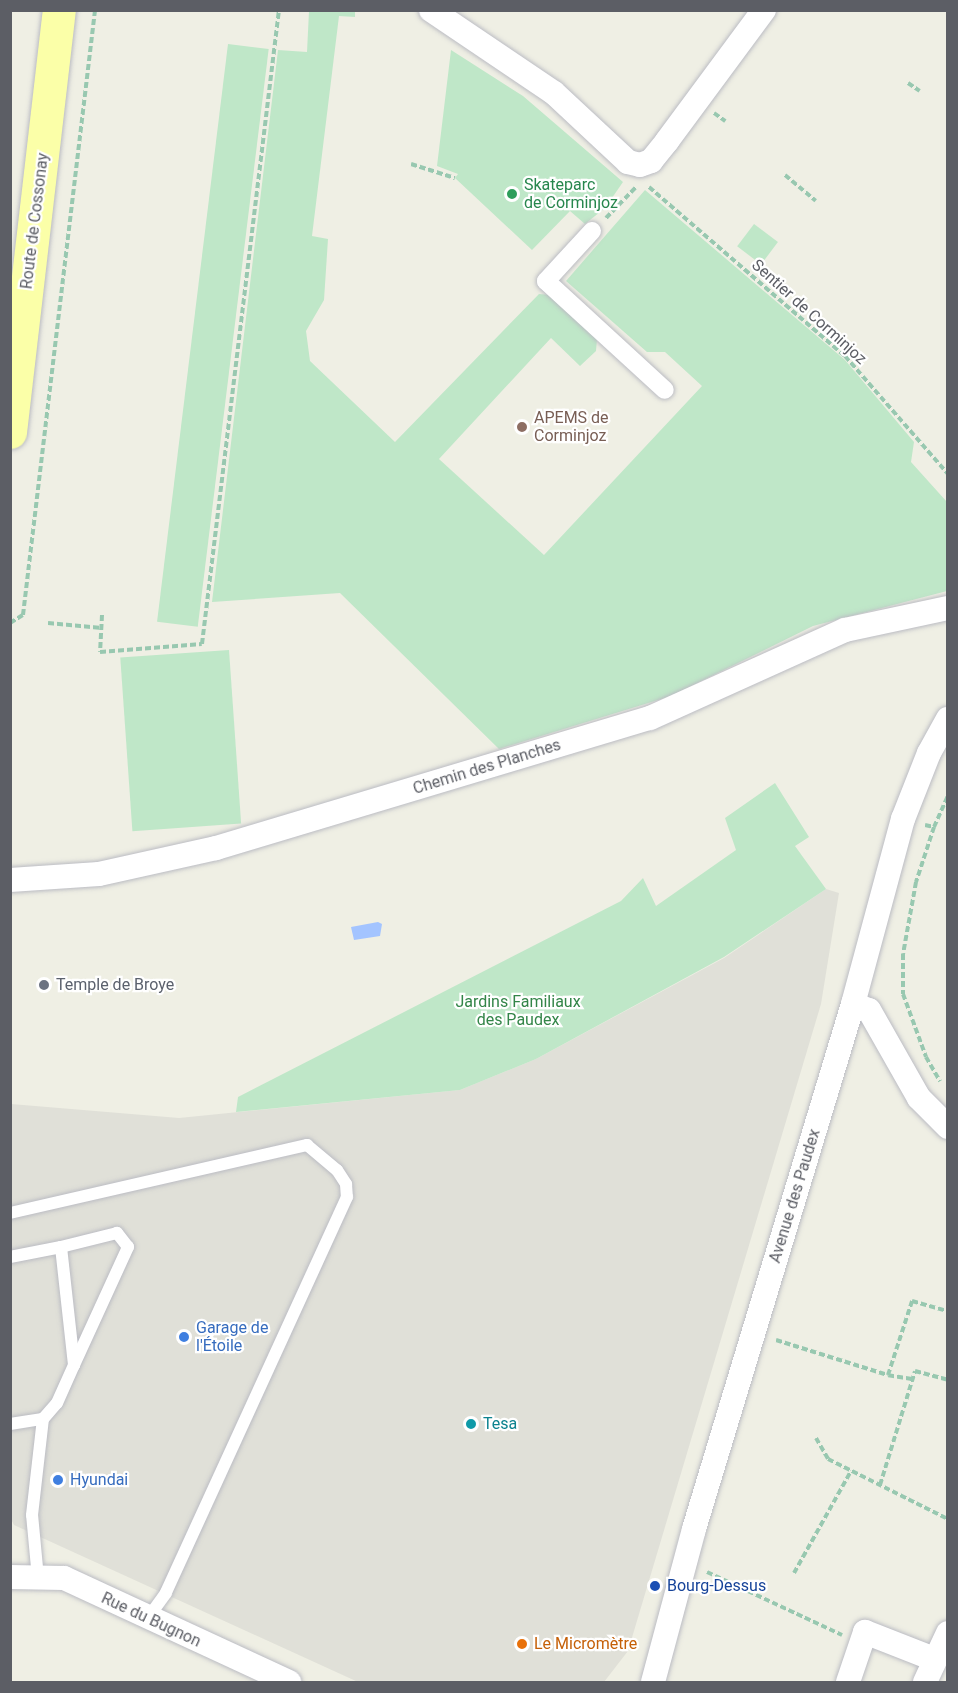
<!DOCTYPE html>
<meta charset="utf-8">
<style>
body{margin:0}
#map{position:relative;width:958px;height:1693px;overflow:hidden;background:#efefe4;font-family:Roboto,sans-serif}
div>[style]{position:absolute}
.industrial>*{inset:0;background:#e0e0d8}
.green>*{inset:0;background:#bfe7c8;transform-origin:0 0}
.water>*{inset:0;background:#a3c4ff}
.path>*{height:4px;margin-top:-2px;transform-origin:0;background:repeating-linear-gradient(90deg,#98c8b0 0 6px,transparent 0 9px)}
.roads{filter:drop-shadow(0 0 2px #bbbcc3) drop-shadow(0 0 2px #bbbcc3)}
.service>*{height:12px;margin:-6px;padding:0 6px;transform-origin:6px;border-radius:6px;background:#fff}
.pedestrian>*{height:18px;margin:-9px;padding:0 9px;transform-origin:9px;border-radius:9px;background:#fff}
.minor>*{height:24px;margin:-12px;padding:0 12px;transform-origin:12px;border-radius:12px;background:#fff}
.primary>*{height:33px;margin:-16.5px;padding:0 16.5px;transform-origin:16.5px;border-radius:16.5px;background:#fbffa8}
.dots>*{width:16px;height:16px;translate:-50% -50%;box-sizing:border-box;border:3px solid #fff;border-radius:50%}
span{translate:-50% -50%;white-space:nowrap;text-align:center;line-height:1.15;-webkit-text-stroke:4.5px #fff;paint-order:stroke}
.leisure-label{font-size:16px;color:#27864d}
.left{translate:0 -50%;text-align:left}
.street-label{font-size:16px;color:#5c5e65}
.education-label{font-size:16px;color:#785e54}
.worship-label{font-size:16px;color:#5b616d}
.park-label{font-size:16px;color:#338548}
.shop-label{font-size:16px;color:#366cbe}
.culture-label{font-size:16px;color:#0d838f}
.transit-label{font-size:16px;color:#164399}
.food-label{font-size:16px;color:#c56008}
.frame{position:absolute;inset:0;border:12px solid #5c5e65;pointer-events:none}
</style>
<div id="map">
<div class="industrial">
<div style="clip-path:polygon(826px 889px,839px 893px,821px 1004px,628px 1651px,604px 1682px,358px 1682px,14px 1525px,11px 1519px,11px 1104px,179px 1118px,460px 1090px,536px 1059px,724px 958px)"></div>
</div>
<div class="green">
<div style="clip-path:polygon(309px 11px,355px 11px,355px 17px,339px 16px,312px 236px,328px 239px,324px 300px,306px 331px,310px 361px,395px 442px,539px 294px,550px 295px,597px 339px,596px 351px,580px 366px,551px 338px,439px 459px,544px 555px,702px 386px,665px 352px,647px 352px,566px 281px,645px 190px,845px 360px,914px 442px,911px 462px,947px 502px,947px 591px,813px 626px,671px 696px,499px 749px,340px 593px,212px 602px,278px 50px,307px 52px)"></div>
<div style="left:228px;top:44px;width:41px;height:582px;rotate:7deg"></div>
<div style="clip-path:polygon(451px 50px,523px 96px,623px 182px,605px 208px,585px 224px,570px 211px,532px 250px,455px 178px,458px 174px,437px 166px)"></div>
<div style="left:754px;top:224px;width:30px;height:28px;rotate:37deg"></div>
<div style="left:229px;top:650px;width:174px;height:109px;rotate:86deg"></div>
<div style="clip-path:polygon(775px 783px,809px 837px,795px 846px,826px 889px,724px 957px,536px 1059px,460px 1090px,236px 1112px,238px 1097px,621px 901px,643px 878px,656px 906px,736px 850px,725px 818px)"></div>
</div>
<div class="water">
<div style="clip-path:polygon(378px 922px,382px 924px,380px 936px,354px 940px,351px 927px)"></div>
</div>
<div class="path">
<div style="left:908px;top:83px;width:14px;rotate:34deg"></div>
<div style="left:714px;top:113px;width:14px;rotate:36deg"></div>
<div style="left:411px;top:164px;width:46px;rotate:17.7deg"></div>
<div style="left:785px;top:175px;width:40px;rotate:40deg"></div>
<div style="left:649px;top:187px;width:259px;rotate:40.8deg"></div>
<div style="left:845px;top:356px;width:157px;rotate:48.9deg"></div>
<div style="left:606px;top:218px;width:43px;rotate:-45.9deg"></div>
<div style="left:102px;top:615px;width:37px;rotate:93deg"></div>
<div style="left:100px;top:652px;width:102px;rotate:-4.5deg"></div>
<div style="left:202px;top:644px;width:639px;rotate:-83.08deg"></div>
<div style="left:10px;top:623px;width:15px;rotate:-32deg"></div>
<div style="left:23px;top:615px;width:609px;rotate:-83.21deg"></div>
<div style="left:48px;top:623px;width:54px;rotate:5.3deg"></div>
<div style="left:925px;top:825px;width:9px;rotate:13deg"></div>
<div style="left:934px;top:827px;width:35px;rotate:-66deg"></div>
<div style="left:934px;top:827px;width:58px;rotate:108.1deg"></div>
<div style="left:916px;top:882px;width:73px;rotate:100.2deg"></div>
<div style="left:903px;top:954px;width:40px;rotate:90deg"></div>
<div style="left:903px;top:994px;width:67px;rotate:69.9deg"></div>
<div style="left:926px;top:1057px;width:28px;rotate:60deg"></div>
<div style="left:776px;top:1340px;width:117px;rotate:17.4deg"></div>
<div style="left:912px;top:1379px;width:24px;rotate:-171deg"></div>
<div style="left:888px;top:1375px;width:78px;rotate:-72deg"></div>
<div style="left:912px;top:1301px;width:37px;rotate:16deg"></div>
<div style="left:816px;top:1438px;width:24px;rotate:60deg"></div>
<div style="left:828px;top:1459px;width:134px;rotate:26.6deg"></div>
<div style="left:880px;top:1485px;width:119px;rotate:-72.9deg"></div>
<div style="left:915px;top:1371px;width:34px;rotate:15deg"></div>
<div style="left:707px;top:1572px;width:149px;rotate:25deg"></div>
<div style="left:794px;top:1573px;width:117px;rotate:-60.8deg"></div>
</div>
<div class="roads">
<div class="service">
<div style="left:10px;top:1213px;width:305px;rotate:-12.9deg"></div>
<div style="left:307px;top:1145px;width:39px;rotate:40deg"></div>
<div style="left:337px;top:1170px;width:17px;rotate:57deg"></div>
<div style="left:346px;top:1184px;width:13px;rotate:86deg"></div>
<div style="left:347px;top:1197px;width:435px;rotate:114.6deg"></div>
<div style="left:166px;top:1593px;width:32px;rotate:126deg"></div>
<div style="left:10px;top:1257px;width:52px;rotate:-11.1deg"></div>
<div style="left:10px;top:1424px;width:33px;rotate:-9deg"></div>
<div style="left:43px;top:1419px;width:21px;rotate:-49deg"></div>
<div style="left:57px;top:1403px;width:42px;rotate:-65.9deg"></div>
<div style="left:74px;top:1365px;width:130px;rotate:-65.4deg"></div>
<div style="left:128px;top:1247px;width:18px;rotate:-128deg"></div>
<div style="left:117px;top:1233px;width:58px;rotate:166deg"></div>
<div style="left:61px;top:1247px;width:119px;rotate:83.7deg"></div>
<div style="left:38px;top:1578px;width:63px;rotate:-95.4deg"></div>
<div style="left:32px;top:1515px;width:97px;rotate:-83.5deg"></div>
</div>
<div class="pedestrian">
<div style="left:592px;top:231px;width:68px;rotate:132.6deg"></div>
<div style="left:546px;top:281px;width:161px;rotate:42.5deg"></div>
</div>
<div class="minor">
<div style="left:431px;top:10px;width:148px;rotate:34deg"></div>
<div style="left:554px;top:93px;width:101px;rotate:43deg"></div>
<div style="left:628px;top:162px;width:12px;rotate:14deg"></div>
<div style="left:640px;top:165px;width:12px;rotate:-20deg"></div>
<div style="left:651px;top:161px;width:26px;rotate:-51deg"></div>
<div style="left:667px;top:141px;width:163px;rotate:-53.5deg"></div>
<div style="left:10px;top:880px;width:89px;rotate:-3.9deg"></div>
<div style="left:99px;top:874px;width:120px;rotate:-12.5deg"></div>
<div style="left:216px;top:848px;width:453px;rotate:-16.7deg"></div>
<div style="left:650px;top:718px;width:214px;rotate:-24.3deg"></div>
<div style="left:845px;top:630px;width:105px;rotate:-12.1deg"></div>
<div style="left:853px;top:1004px;width:17px;rotate:21deg"></div>
<div style="left:869px;top:1010px;width:101px;rotate:60.4deg"></div>
<div style="left:919px;top:1098px;width:41px;rotate:45deg"></div>
<div style="left:10px;top:1577px;width:54px;rotate:1.1deg"></div>
<div style="left:64px;top:1578px;width:248px;rotate:24.8deg"></div>
<div style="left:653px;top:1682px;width:158px;rotate:-75deg"></div>
<div style="left:694px;top:1529px;width:549px;rotate:-73.15deg"></div>
<div style="left:853px;top:1004px;width:192px;rotate:-74.9deg"></div>
<div style="left:903px;top:819px;width:71px;rotate:-68.5deg"></div>
<div style="left:929px;top:753px;width:39px;rotate:-61deg"></div>
<div style="left:848px;top:1682px;width:53px;rotate:-71.2deg"></div>
<div style="left:865px;top:1632px;width:74px;rotate:21.4deg"></div>
<div style="left:925px;top:1682px;width:54px;rotate:-64.9deg"></div>
</div>
<div class="primary">
<div style="left:10px;top:432px;width:425px;rotate:-83.4deg"></div>
</div>
</div>
<div class="dots">
<div style="left:512px;top:194px;background:#2e9e5b"></div>
<div style="left:522px;top:427px;background:#8d6e63"></div>
<div style="left:44px;top:985px;background:#6b7280"></div>
<div style="left:184px;top:1337px;background:#3f7fe0"></div>
<div style="left:471px;top:1424px;background:#0f9aa8"></div>
<div style="left:58px;top:1480px;background:#3f7fe0"></div>
<div style="left:655px;top:1586px;background:#1a4fb4"></div>
<div style="left:522px;top:1644px;background:#e8710a"></div>
</div>
<div class="leisure-label">
<span class="left" style="left:524px;top:194px">Skateparc<br>de Corminjoz</span>
</div>
<div class="street-label">
<span style="left:35px;top:221px;rotate:-83deg">Route de Cossonay</span>
<span style="left:809px;top:312px;rotate:42deg">Sentier de Corminjoz</span>
<span style="left:487px;top:767px;rotate:-17deg">Chemin des Planches</span>
<span style="left:795px;top:1196px;rotate:-73deg">Avenue des Paudex</span>
<span style="left:151px;top:1620px;rotate:25deg">Rue du Bugnon</span>
</div>
<div class="education-label">
<span class="left" style="left:534px;top:427px">APEMS de<br>Corminjoz</span>
</div>
<div class="worship-label">
<span class="left" style="left:56px;top:985px">Temple de Broye</span>
</div>
<div class="park-label">
<span style="left:518px;top:1011px">Jardins Familiaux<br>des Paudex</span>
</div>
<div class="shop-label">
<span class="left" style="left:196px;top:1337px">Garage de<br>l'Étoile</span>
<span class="left" style="left:70px;top:1480px">Hyundai</span>
</div>
<div class="culture-label">
<span class="left" style="left:483px;top:1424px">Tesa</span>
</div>
<div class="transit-label">
<span class="left" style="left:667px;top:1586px">Bourg-Dessus</span>
</div>
<div class="food-label">
<span class="left" style="left:534px;top:1644px">Le Micromètre</span>
</div>
<div class="frame"></div>
</div>
